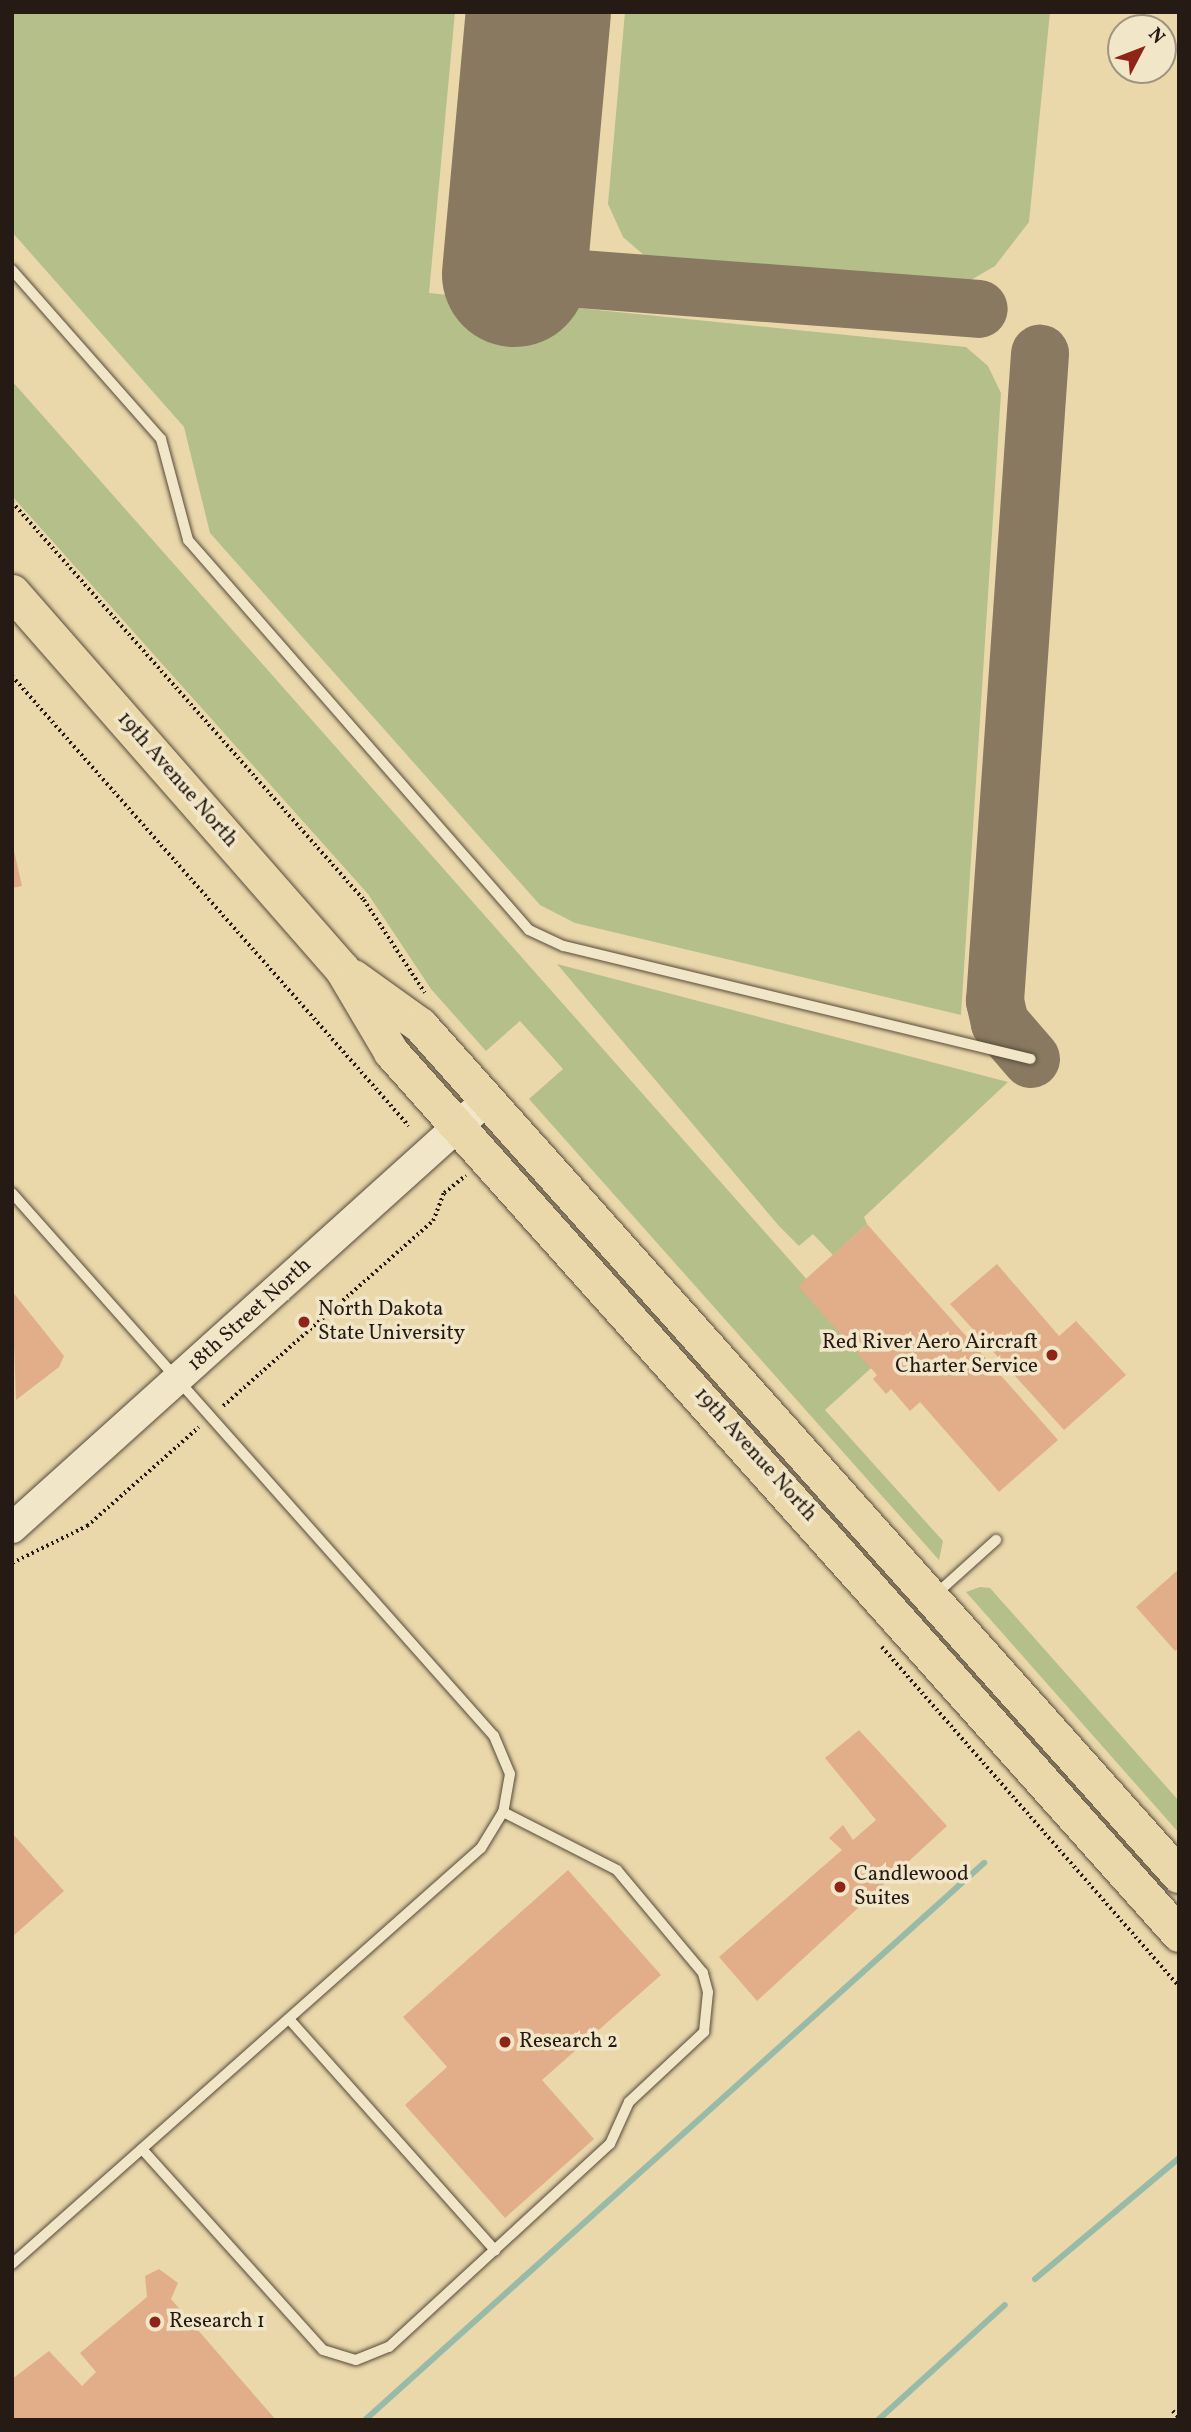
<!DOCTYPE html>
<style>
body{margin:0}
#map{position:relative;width:1191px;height:2432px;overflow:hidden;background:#ead8ab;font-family:Vollkorn,serif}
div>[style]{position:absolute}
.green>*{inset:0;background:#b5bf8a}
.stream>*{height:6px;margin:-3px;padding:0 3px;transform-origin:3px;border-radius:3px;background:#98baa9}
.taxiway>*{height:58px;margin:-29px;padding:0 29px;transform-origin:29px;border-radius:29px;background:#887960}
.runway>*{height:145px;margin:-72.5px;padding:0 72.5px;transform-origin:72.5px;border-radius:72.5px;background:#887960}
.building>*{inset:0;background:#e2ae89}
.path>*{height:3.5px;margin-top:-1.75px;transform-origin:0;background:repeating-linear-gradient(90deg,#261a15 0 2px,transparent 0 5.5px)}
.roads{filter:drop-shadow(0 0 2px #574a3a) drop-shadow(0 0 2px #574a3a)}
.lane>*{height:10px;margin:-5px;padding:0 5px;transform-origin:5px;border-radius:5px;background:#f1e6c8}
.secondary>*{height:30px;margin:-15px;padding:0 15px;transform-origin:15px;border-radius:15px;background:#f1e6c8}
.primary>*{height:35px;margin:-17.5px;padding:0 17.5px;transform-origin:17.5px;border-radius:17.5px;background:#ead8ab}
.dots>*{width:19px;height:19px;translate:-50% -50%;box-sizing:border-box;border:4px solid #f1e6c8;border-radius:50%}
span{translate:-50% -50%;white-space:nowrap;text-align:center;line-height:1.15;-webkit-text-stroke:7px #f1e6c8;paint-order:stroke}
.street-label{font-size:21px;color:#261a15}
.poi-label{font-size:21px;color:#261a15}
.left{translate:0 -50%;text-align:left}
.right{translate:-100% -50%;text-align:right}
.frame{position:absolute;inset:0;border:14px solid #261a15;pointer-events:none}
.north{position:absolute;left:1107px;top:14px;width:70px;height:70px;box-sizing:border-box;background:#f1e6c8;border:2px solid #a09480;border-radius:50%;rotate:48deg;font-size:19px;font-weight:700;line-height:28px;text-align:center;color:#261a15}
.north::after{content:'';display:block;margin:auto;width:24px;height:32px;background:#8f2418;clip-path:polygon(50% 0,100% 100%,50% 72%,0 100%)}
</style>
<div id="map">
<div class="green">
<div style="clip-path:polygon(12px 12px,455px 12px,429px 293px,966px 347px,988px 366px,1001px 393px,961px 1015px,575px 923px,540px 905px,210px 533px,184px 427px,12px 232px)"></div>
<div style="clip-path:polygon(625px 12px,1050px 12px,1029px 222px,995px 266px,971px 280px,943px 284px,645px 256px,623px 237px,608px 204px)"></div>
<div style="clip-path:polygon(12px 381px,879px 1361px,825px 1410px,943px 1541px,939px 1560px,529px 1099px,563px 1069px,520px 1021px,486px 1051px,431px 989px,368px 894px,12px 496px)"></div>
<div style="clip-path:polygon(557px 964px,1008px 1082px,864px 1217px,867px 1224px,833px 1255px,813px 1234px,799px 1246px,779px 1226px)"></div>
<div style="clip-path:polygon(980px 1587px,990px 1588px,1179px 1801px,1179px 1833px,966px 1592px)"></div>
</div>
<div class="stream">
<div style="left:1035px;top:2279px;width:188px;rotate:-40deg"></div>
<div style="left:365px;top:2420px;width:833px;rotate:-41.98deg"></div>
<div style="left:878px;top:2420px;width:171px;rotate:-42.2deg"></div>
</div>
<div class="taxiway">
<div style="left:514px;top:274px;width:466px;rotate:4.3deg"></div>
<div style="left:1031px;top:1059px;width:48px;rotate:-130.7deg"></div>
<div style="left:1000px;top:1023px;width:23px;rotate:-103deg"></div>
<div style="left:995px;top:1001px;width:649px;rotate:-86.02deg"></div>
</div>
<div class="runway">
<div style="left:514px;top:274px;width:263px;rotate:-84.8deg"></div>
</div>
<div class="building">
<div style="clip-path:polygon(12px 842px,22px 886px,12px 888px)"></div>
<div style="clip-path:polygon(867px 1224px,1058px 1440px,999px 1492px,920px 1402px,910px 1411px,891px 1389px,886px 1394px,873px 1379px,877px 1375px,798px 1286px)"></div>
<div style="clip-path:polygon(997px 1264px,1059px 1336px,1076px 1321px,1126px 1375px,1064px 1430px,950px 1304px)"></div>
<div style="clip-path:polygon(12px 1291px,64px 1356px,59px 1367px,16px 1400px)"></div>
<div style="clip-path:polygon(1179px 1569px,1179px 1648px,1175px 1651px,1136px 1607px)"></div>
<div style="clip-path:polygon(859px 1730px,947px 1826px,757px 2001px,719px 1957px,842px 1850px,829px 1838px,843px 1825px,853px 1840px,876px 1820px,825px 1758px)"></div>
<div style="clip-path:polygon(12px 1833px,64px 1891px,12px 1937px)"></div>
<div style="clip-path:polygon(568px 1870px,661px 1975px,542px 2080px,594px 2139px,505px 2218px,405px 2105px,447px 2067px,403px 2017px)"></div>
<div style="clip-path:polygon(159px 2269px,178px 2283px,171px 2299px,276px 2420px,12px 2420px,12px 2379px,49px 2351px,82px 2386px,96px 2372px,80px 2353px,147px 2297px,145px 2276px)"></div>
</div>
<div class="path">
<div style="left:12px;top:502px;width:531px;rotate:48.51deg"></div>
<div style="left:364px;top:900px;width:111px;rotate:56.7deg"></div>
<div style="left:12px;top:676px;width:600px;rotate:48.58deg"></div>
<div style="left:223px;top:1406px;width:280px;rotate:-41.4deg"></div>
<div style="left:433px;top:1221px;width:30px;rotate:-69deg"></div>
<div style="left:444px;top:1193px;width:28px;rotate:-39deg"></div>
<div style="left:12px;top:1563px;width:84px;rotate:-26.3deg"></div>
<div style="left:87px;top:1526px;width:149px;rotate:-41.5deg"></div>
<div style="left:882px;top:1647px;width:451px;rotate:48.8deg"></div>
<div style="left:1173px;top:2411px;width:9px;rotate:49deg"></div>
</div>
<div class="roads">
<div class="lane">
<div style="left:12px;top:270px;width:225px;rotate:48.6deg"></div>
<div style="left:161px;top:439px;width:105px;rotate:75deg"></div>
<div style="left:188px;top:540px;width:518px;rotate:48.83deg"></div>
<div style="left:529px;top:930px;width:38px;rotate:25deg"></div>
<div style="left:564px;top:946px;width:480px;rotate:13.6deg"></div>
<div style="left:12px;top:1193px;width:726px;rotate:48.41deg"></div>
<div style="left:494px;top:1736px;width:41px;rotate:67.2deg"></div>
<div style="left:510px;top:1774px;width:39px;rotate:100deg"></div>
<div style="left:503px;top:1812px;width:42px;rotate:121.4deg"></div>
<div style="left:481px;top:1848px;width:627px;rotate:138.43deg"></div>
<div style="left:936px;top:1594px;width:81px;rotate:-42deg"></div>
<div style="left:289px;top:2019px;width:310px;rotate:48.3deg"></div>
<div style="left:142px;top:2149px;width:270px;rotate:48deg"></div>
<div style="left:323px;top:2350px;width:34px;rotate:17deg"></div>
<div style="left:356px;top:2360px;width:35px;rotate:-22deg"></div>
<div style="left:389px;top:2347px;width:300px;rotate:-42.6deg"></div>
<div style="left:610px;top:2144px;width:46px;rotate:-65.7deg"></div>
<div style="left:629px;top:2102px;width:103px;rotate:-43deg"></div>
<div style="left:704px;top:2032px;width:40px;rotate:-84.3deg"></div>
<div style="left:708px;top:1992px;width:20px;rotate:-105deg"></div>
<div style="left:703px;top:1973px;width:134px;rotate:-129.9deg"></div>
<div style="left:617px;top:1870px;width:128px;rotate:-153deg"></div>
</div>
<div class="secondary">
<div style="left:12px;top:1528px;width:639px;rotate:-42.02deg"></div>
</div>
<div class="primary">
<div style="left:12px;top:592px;width:501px;rotate:48.8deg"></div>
<div style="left:342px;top:969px;width:96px;rotate:59.4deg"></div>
<div style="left:391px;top:1052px;width:1183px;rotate:48.22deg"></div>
<div style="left:353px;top:977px;width:82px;rotate:35.6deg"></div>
<div style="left:420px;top:1025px;width:1140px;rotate:48.24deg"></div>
</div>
</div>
<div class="dots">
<div style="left:304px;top:1322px;background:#8f2418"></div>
<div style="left:1052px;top:1355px;background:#8f2418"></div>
<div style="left:840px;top:1887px;background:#8f2418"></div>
<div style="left:505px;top:2042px;background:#8f2418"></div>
<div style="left:155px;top:2322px;background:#8f2418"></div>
</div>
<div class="street-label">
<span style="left:177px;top:780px;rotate:49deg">19th Avenue North</span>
<span style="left:250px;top:1315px;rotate:-42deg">18th Street North</span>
<span style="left:755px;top:1455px;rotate:48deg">19th Avenue North</span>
</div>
<div class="poi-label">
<span class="left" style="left:318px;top:1322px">North Dakota<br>State University</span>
<span class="right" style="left:1038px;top:1355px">Red River Aero Aircraft<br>Charter Service</span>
<span class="left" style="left:854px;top:1887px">Candlewood<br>Suites</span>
<span class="left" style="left:519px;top:2042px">Research 2</span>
<span class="left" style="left:169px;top:2322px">Research 1</span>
</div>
<div class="frame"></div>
<div class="north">N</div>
</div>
